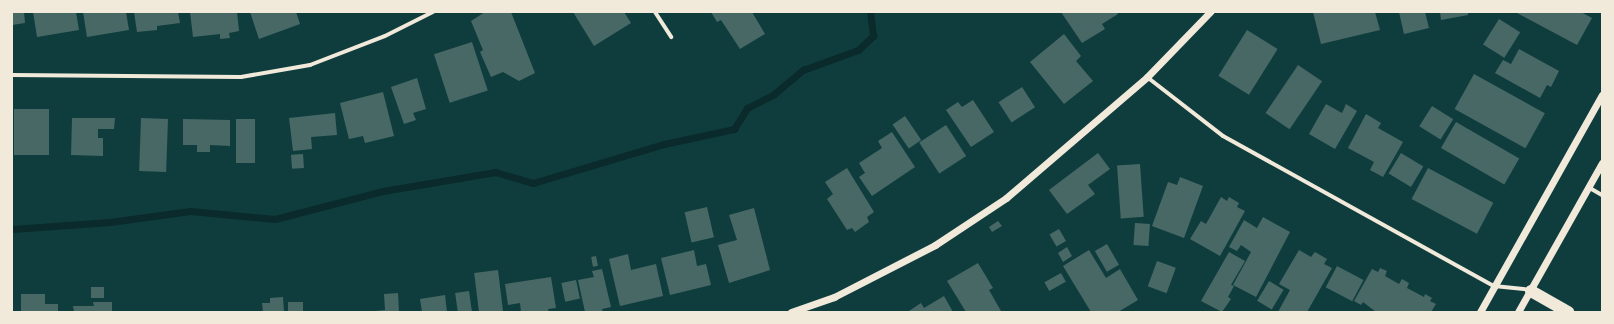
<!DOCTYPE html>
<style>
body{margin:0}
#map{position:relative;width:1614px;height:324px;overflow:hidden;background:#0f3d3e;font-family:"Archivo Narrow",sans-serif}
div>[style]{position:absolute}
.stream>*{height:7px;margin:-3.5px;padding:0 3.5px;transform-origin:3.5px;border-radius:3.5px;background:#0a2a2b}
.building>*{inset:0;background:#486865;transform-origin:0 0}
.minor>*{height:4px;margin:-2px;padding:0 2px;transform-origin:2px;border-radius:2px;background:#f1e9da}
.tertiary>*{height:7px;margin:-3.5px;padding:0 3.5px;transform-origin:3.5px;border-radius:3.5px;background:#f1e9da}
.motorway>*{height:12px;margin:-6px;padding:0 6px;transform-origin:6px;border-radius:6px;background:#f1e9da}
span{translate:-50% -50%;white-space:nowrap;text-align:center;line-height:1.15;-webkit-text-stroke:3px #f1e9da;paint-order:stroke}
.frame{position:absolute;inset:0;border:13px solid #f1e9da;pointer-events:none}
</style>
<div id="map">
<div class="stream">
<div style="left:12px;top:229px;width:98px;rotate:-4.1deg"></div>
<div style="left:110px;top:222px;width:81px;rotate:-7.8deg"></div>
<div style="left:190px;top:211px;width:85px;rotate:5.4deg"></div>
<div style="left:275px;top:219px;width:112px;rotate:-14.5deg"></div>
<div style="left:383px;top:191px;width:114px;rotate:-9.6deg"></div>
<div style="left:495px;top:172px;width:40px;rotate:16deg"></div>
<div style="left:533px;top:183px;width:137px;rotate:-16.6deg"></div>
<div style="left:664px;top:144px;width:72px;rotate:-12.1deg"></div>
<div style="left:734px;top:129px;width:25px;rotate:-58deg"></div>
<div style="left:747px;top:108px;width:30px;rotate:-27deg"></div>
<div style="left:774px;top:94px;width:38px;rotate:-40deg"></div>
<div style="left:803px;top:70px;width:59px;rotate:-20deg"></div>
<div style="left:858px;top:50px;width:21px;rotate:-43deg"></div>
<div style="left:873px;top:36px;width:24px;rotate:-97deg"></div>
</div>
<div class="building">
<div style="clip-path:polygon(12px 12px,24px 12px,25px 23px,12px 25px)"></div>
<div style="clip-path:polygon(33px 12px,76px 12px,79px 30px,37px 37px)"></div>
<div style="clip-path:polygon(83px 12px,126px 12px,129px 30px,87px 37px)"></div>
<div style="clip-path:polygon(134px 12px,178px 12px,180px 23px,157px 26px,157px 30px,137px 32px)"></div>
<div style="clip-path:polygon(190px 12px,237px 12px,239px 31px,229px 33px,230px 38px,220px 39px,220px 34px,193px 37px)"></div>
<div style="clip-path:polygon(250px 12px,296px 12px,300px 24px,259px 39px)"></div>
<div style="clip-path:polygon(485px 12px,511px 12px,535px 73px,519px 81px,503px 72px,491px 77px,480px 52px,483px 50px,471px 21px)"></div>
<div style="clip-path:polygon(573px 12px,624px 12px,631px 23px,594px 46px)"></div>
<div style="clip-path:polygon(711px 12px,752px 12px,765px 34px,740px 49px,721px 20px,717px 22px)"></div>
<div style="clip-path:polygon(1061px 12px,1117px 12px,1118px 14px,1102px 24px,1105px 29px,1082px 43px)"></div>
<div style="clip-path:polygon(1313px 12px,1375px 12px,1380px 30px,1321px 44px)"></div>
<div style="clip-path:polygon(1399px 12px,1425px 12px,1429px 28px,1404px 34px)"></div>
<div style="clip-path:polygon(1440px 12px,1468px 12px,1468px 15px,1441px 20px)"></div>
<div style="clip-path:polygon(1515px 12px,1581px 12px,1592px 18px,1577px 45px)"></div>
<div style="left:1499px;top:19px;width:25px;height:30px;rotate:32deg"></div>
<div style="left:1247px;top:30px;width:36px;height:54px;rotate:32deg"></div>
<div style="clip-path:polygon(1064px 34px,1081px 56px,1076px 61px,1093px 81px,1064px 104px,1030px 62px)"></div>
<div style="left:472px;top:42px;width:51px;height:40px;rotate:72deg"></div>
<div style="clip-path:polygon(1519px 49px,1559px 71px,1551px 87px,1547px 85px,1540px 98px,1495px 73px,1503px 60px,1511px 64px)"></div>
<div style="left:1298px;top:65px;width:29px;height:58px;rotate:34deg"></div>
<div style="left:1474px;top:74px;width:81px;height:40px;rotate:29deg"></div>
<div style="clip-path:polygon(417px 78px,426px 109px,413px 113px,416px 120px,404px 124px,391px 87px)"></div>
<div style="left:1022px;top:87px;width:24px;height:28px;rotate:57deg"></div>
<div style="clip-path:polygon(383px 92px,394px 136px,365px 143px,363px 136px,349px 139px,340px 103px)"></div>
<div style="clip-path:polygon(973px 100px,994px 132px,971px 147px,946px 110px,958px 102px,962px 107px)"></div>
<div style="clip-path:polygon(1326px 104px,1342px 113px,1346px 104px,1357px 111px,1335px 149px,1309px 134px)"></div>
<div style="left:1432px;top:106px;width:25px;height:24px;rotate:32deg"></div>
<div style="left:14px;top:109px;width:35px;height:46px"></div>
<div style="clip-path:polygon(335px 113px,337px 135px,311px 137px,312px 149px,293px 151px,289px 118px)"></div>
<div style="clip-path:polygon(1366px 114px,1381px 123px,1378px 128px,1403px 142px,1383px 177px,1370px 170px,1374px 162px,1348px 148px)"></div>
<div style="left:905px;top:116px;width:29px;height:15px;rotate:56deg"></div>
<div style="clip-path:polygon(72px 118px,115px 118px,114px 129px,98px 129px,98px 138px,103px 138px,103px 156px,71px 155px)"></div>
<div style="left:141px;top:118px;width:27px;height:53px;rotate:2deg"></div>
<div style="clip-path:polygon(183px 119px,230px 120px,230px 146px,210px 145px,210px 152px,197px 152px,197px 145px,183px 145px)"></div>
<div style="left:236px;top:119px;width:19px;height:44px"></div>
<div style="left:1456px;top:122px;width:73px;height:30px;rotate:30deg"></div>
<div style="left:946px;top:125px;width:37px;height:32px;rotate:57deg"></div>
<div style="clip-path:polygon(892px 132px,915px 167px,872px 196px,859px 177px,865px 173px,859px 163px,882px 148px,878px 141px)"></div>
<div style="clip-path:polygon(1098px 153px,1110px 169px,1088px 185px,1095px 194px,1067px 214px,1049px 190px)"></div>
<div style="left:1401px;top:153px;width:26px;height:24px;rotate:31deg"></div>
<div style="left:303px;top:154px;width:14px;height:12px;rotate:86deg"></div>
<div style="left:1140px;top:164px;width:53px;height:23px;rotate:86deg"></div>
<div style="clip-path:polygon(847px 168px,874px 212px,867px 217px,869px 222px,855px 232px,852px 228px,847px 230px,827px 199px,833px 194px,825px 182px)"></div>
<div style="left:1428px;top:168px;width:74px;height:35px;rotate:28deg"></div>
<div style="clip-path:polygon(1180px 177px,1203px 186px,1184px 238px,1152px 226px,1168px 182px,1177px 185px)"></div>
<div style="clip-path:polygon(1221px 197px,1227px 201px,1229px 197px,1239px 203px,1237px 207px,1245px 211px,1220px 256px,1190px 239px,1201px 221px,1206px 224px)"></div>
<div style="left:707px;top:207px;width:31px;height:23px;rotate:77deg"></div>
<div style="clip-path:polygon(754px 208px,770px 270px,729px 283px,718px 245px,737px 240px,729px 215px)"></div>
<div style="clip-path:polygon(1263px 217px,1290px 232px,1256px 297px,1233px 285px,1251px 252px,1241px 245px,1237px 251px,1229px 247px,1244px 220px,1257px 228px)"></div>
<div style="clip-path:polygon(998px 221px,1002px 226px,992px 232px,989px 227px)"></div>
<div style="left:1135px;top:223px;width:15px;height:22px;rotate:4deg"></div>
<div style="left:1059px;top:229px;width:14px;height:11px;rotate:60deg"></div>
<div style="left:1107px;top:244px;width:24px;height:14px;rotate:60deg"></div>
<div style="clip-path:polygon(1067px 247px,1072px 256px,1063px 262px,1058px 253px)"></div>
<div style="clip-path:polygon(694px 250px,697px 266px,706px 264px,711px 285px,670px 295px,661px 258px)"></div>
<div style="clip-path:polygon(1089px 250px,1106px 278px,1120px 269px,1138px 300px,1118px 312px,1091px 312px,1063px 266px)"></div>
<div style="clip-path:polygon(1299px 250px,1311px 257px,1315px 252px,1327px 259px,1324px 264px,1332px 268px,1307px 312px,1278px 312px,1290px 290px,1279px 284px)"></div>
<div style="clip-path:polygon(1229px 252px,1245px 261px,1231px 285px,1234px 286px,1228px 297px,1231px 299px,1222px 312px,1201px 301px)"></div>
<div style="clip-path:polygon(628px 254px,631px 270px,656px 264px,663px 296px,620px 306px,609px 259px)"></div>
<div style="left:596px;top:256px;width:10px;height:5px;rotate:79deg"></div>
<div style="left:1157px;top:261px;width:20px;height:27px;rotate:20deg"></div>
<div style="clip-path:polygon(978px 263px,993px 288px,989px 290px,1001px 311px,1000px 312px,966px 312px,947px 281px)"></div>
<div style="left:1337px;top:266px;width:30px;height:24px;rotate:28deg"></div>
<div style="clip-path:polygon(1380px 268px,1387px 271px,1385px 276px,1399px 284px,1402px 279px,1409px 283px,1407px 288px,1424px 297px,1425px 294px,1432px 298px,1430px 301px,1436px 304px,1431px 312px,1376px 312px,1363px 302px,1361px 305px,1354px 301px,1372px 269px,1378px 272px)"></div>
<div style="clip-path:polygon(602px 269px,611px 307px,602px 309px,603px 312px,585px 312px,578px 280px,594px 277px,592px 271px)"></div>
<div style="left:498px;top:270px;width:42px;height:24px;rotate:83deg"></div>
<div style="left:1061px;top:273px;width:10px;height:19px;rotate:61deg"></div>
<div style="clip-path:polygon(551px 277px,556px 308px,548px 309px,549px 312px,521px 312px,520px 303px,508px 305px,505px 284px)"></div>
<div style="left:576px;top:280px;width:19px;height:15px;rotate:78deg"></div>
<div style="left:1269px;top:281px;width:17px;height:23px;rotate:31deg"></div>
<div style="left:91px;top:287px;width:13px;height:11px"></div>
<div style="left:469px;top:291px;width:21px;height:14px;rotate:82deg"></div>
<div style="clip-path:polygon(398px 293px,399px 312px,365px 312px,385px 310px,384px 294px)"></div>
<div style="clip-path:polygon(21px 294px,45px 294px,45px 304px,58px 304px,58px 312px,21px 312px)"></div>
<div style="clip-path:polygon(445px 295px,447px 312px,422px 312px,420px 299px)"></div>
<div style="clip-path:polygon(944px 296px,953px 312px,909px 311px,921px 303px,924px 308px)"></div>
<div style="clip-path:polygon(283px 297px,284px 312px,263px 312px,262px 303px,270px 303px,270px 298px)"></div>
<div style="clip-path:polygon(93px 302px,112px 302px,112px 312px,74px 312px,73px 306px,94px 306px)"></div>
<div style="left:303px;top:302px;width:10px;height:15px;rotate:90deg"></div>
</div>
<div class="minor">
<div style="left:655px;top:12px;width:30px;rotate:57deg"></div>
<div style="left:12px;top:75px;width:229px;rotate:0.5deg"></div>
<div style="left:241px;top:77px;width:70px;rotate:-9.9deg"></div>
<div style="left:310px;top:65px;width:80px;rotate:-21.1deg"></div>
<div style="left:385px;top:36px;width:54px;rotate:-26.6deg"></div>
<div style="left:1147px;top:77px;width:96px;rotate:37.8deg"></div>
<div style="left:1223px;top:136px;width:310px;rotate:29deg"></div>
<div style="left:1494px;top:286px;width:36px;rotate:6deg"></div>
<div style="left:1588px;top:187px;width:16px;rotate:30deg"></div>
</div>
<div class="tertiary">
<div style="left:791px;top:312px;width:46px;rotate:-19.2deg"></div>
<div style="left:834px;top:297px;width:114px;rotate:-27.2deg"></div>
<div style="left:935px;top:245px;width:85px;rotate:-33.5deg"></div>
<div style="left:1006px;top:198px;width:186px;rotate:-40.6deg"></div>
<div style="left:1147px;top:77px;width:91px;rotate:-45.9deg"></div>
<div style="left:1480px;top:312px;width:249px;rotate:-60.7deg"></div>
<div style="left:1518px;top:312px;width:171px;rotate:-60.6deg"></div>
</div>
<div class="motorway">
<div style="left:1531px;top:291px;width:43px;rotate:29.6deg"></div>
</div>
<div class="frame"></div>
</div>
